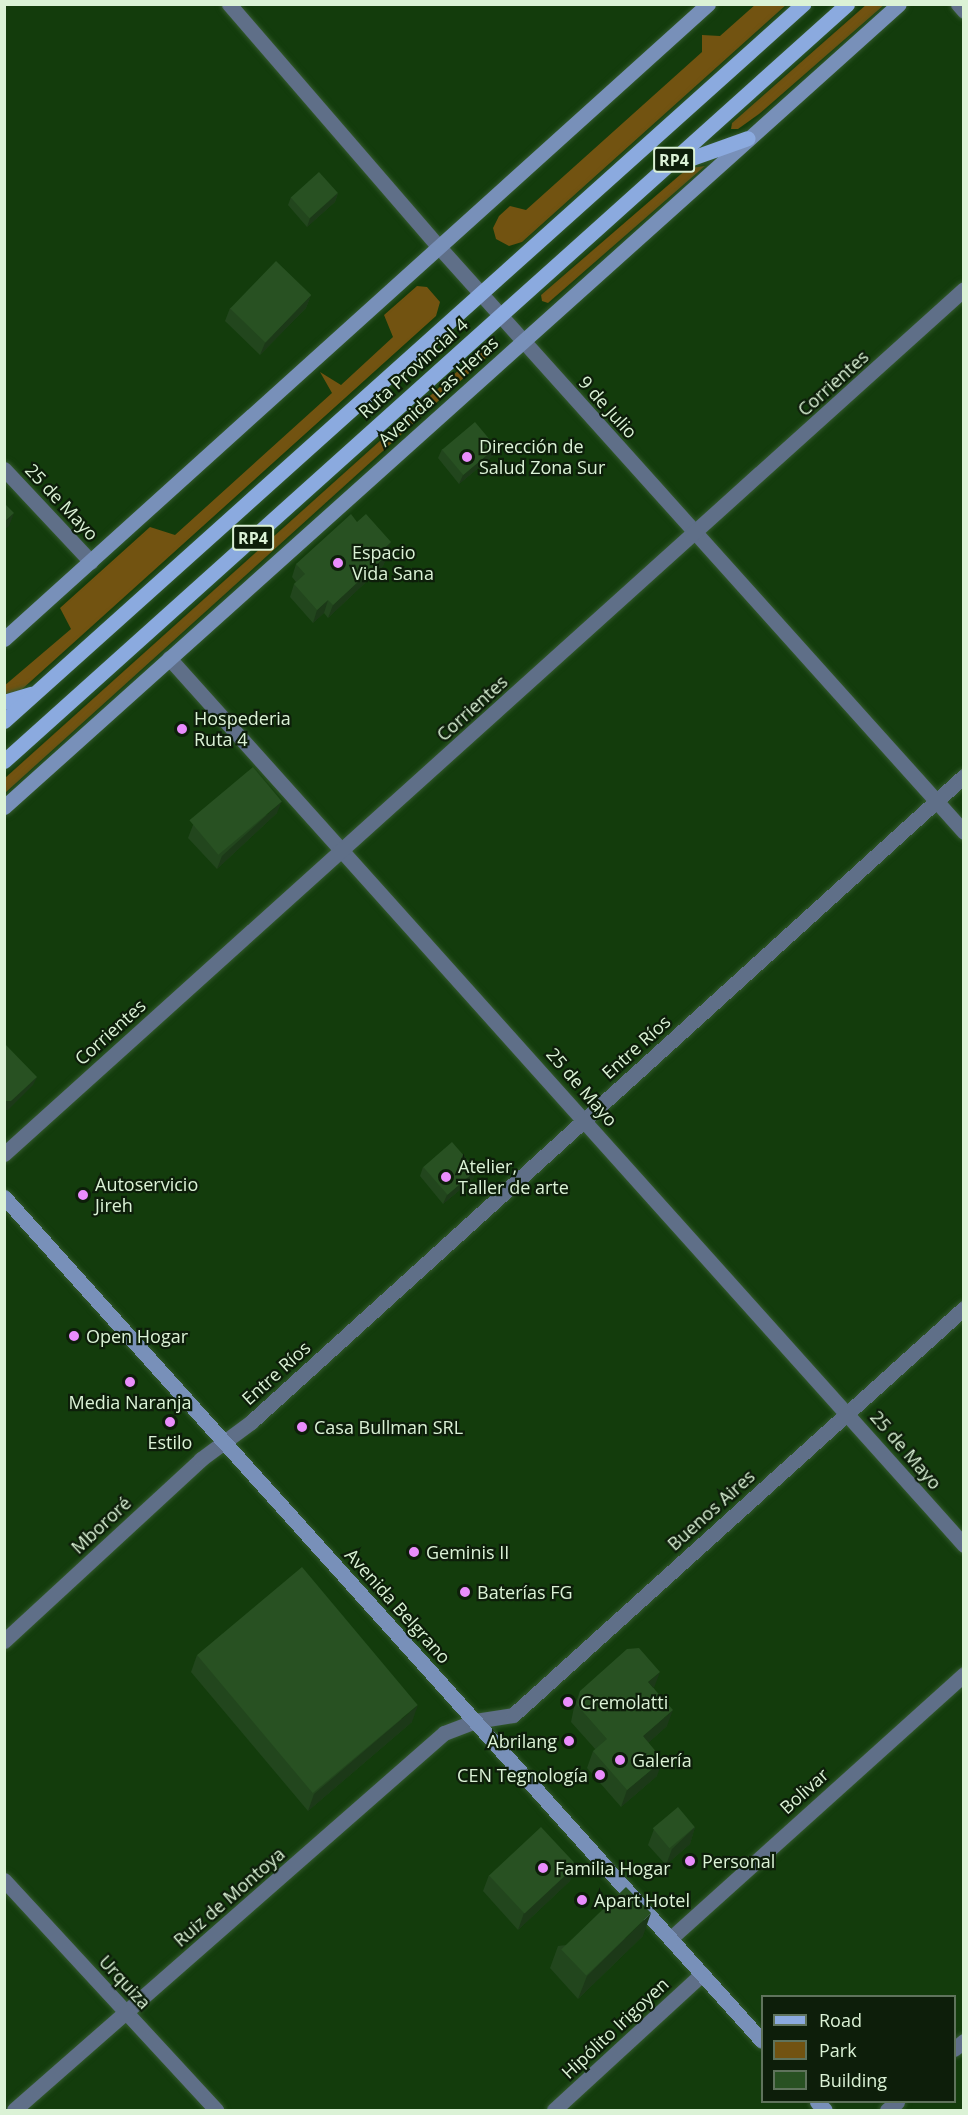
<!DOCTYPE html>
<meta charset="utf-8">
<style>
body{margin:0}
#map{position:relative;width:968px;height:2115px;overflow:hidden;background:#133c0c;font-family:"Open Sans",sans-serif}
div>[style]{position:absolute}
.green>*{inset:0;background:#725311}
.roads{filter:drop-shadow(0 0 2px #33592c) drop-shadow(0 0 2px #33592c)}
.street>*{height:15px;margin:-7.5px;padding:0 7.5px;transform-origin:7.5px;border-radius:7.5px;background:#5f6f88}
.secondary>*{height:15px;margin:-7.5px;padding:0 7.5px;transform-origin:7.5px;border-radius:7.5px;background:#7890b9}
.primary>*{height:15px;margin:-7.5px;padding:0 7.5px;transform-origin:7.5px;border-radius:7.5px;background:#8baadf}
.wall>*{inset:0;background:#22461d}
.shaded-wall>*{inset:0;background:#1c3918}
.building>*{inset:0;background:#285122;transform-origin:0 0}
.dots>*{width:16px;height:16px;translate:-50% -50%;box-sizing:border-box;border:3px solid #0d1e0a;border-radius:50%}
span{translate:-50% -50%;white-space:nowrap;text-align:center;line-height:1.15;-webkit-text-stroke:4.5px #0d1e0a;paint-order:stroke}
.shield-label span{padding:2px 4px;background:#0d1e0a;border:2px solid;border-radius:4px;-webkit-text-stroke-width:0}
.shield-label{font-size:16px;color:#dbf2d6;font-weight:700}
.street-label{font-size:18px;color:#dbf2d6}
.poi-label{font-size:18px;color:#dbf2d6}
.left{translate:0 -50%;text-align:left}
.right{translate:-100% -50%;text-align:right}
.frame{position:absolute;inset:0;border:6px solid #dbf2d6;pointer-events:none}
.legend{position:absolute;left:761px;top:1995px;width:195px;height:108px;box-sizing:border-box;background:#0d1e0a;border:2px solid #5f735c;margin:0;padding:8px 10px;list-style:none;font-size:18px;color:#dbf2d6}
.legend li{display:flex;align-items:center;gap:12px;height:30px}
.legend b{width:30px;border:2px solid #5f735c}
</style>
<div id="map">
<div class="green">
<div style="clip-path:polygon(756px 4px,786px 5px,522px 242px,509px 246px,496px 239px,493px 228px,499px 216px,510px 206px,526px 210px,702px 52px,702px 35px,720px 36px)"></div>
<div style="clip-path:polygon(867px 4px,884px 5px,759px 114px,738px 129px,731px 129px,732px 123px)"></div>
<div style="clip-path:polygon(705px 166px,548px 303px,542px 301px,541px 295px,688px 168px)"></div>
<div style="clip-path:polygon(417px 286px,427px 287px,440px 302px,436px 316px,20px 691px,5px 695px,4px 686px,71px 629px,60px 608px,150px 527px,175px 535px,332px 393px,320px 372px,341px 385px,393px 337px,384px 315px)"></div>
<div style="clip-path:polygon(481px 350px,488px 356px,5px 793px,5px 778px)"></div>
</div>
<div class="roads">
<div class="street">
<div style="left:229px;top:4px;width:321px;rotate:49.2deg"></div>
<div style="left:439px;top:247px;width:786px;rotate:48.09deg"></div>
<div style="left:958px;top:4px;width:9px;rotate:49deg"></div>
<div style="left:4px;top:469px;width:127px;rotate:46.9deg"></div>
<div style="left:169px;top:658px;width:1191px;rotate:48.13deg"></div>
<div style="left:4px;top:1154px;width:1292px;rotate:-42.02deg"></div>
<div style="left:4px;top:1641px;width:268px;rotate:-42.7deg"></div>
<div style="left:201px;top:1459px;width:62px;rotate:-36.5deg"></div>
<div style="left:251px;top:1422px;width:962px;rotate:-42.18deg"></div>
<div style="left:4px;top:1880px;width:313px;rotate:47.3deg"></div>
<div style="left:671px;top:1938px;width:394px;rotate:-42deg"></div>
<div style="left:954px;top:2049px;width:13px;rotate:-39deg"></div>
<div style="left:14px;top:2110px;width:572px;rotate:-41.24deg"></div>
<div style="left:444px;top:1733px;width:33px;rotate:-21deg"></div>
<div style="left:475px;top:1721px;width:38px;rotate:-9deg"></div>
<div style="left:513px;top:1715px;width:607px;rotate:-42.06deg"></div>
<div style="left:554px;top:2110px;width:201px;rotate:-42.6deg"></div>
<div style="left:887px;top:2110px;width:13px;rotate:-39deg"></div>
</div>
<div class="secondary">
<div style="left:4px;top:639px;width:948px;rotate:-42.05deg"></div>
<div style="left:4px;top:807px;width:1202px;rotate:-41.9deg"></div>
<div style="left:4px;top:1197px;width:1134px;rotate:48.07deg"></div>
<div style="left:817px;top:2102px;width:11px;rotate:45deg"></div>
</div>
<div class="primary">
<div style="left:675px;top:164px;width:77px;rotate:-19.6deg"></div>
<div style="left:4px;top:702px;width:28px;rotate:-17deg"></div>
<div style="left:4px;top:721px;width:1074px;rotate:-41.9deg"></div>
<div style="left:4px;top:761px;width:1133px;rotate:-41.92deg"></div>
</div>
</div>
<div class="wall">
<div style="clip-path:polygon(338px 193px,335px 202px,307px 227px,288px 205px,291px 197px)"></div>
<div style="clip-path:polygon(311px 295px,306px 308px,260px 355px,225px 321px,230px 308px)"></div>
<div style="clip-path:polygon(496px 447px,493px 456px,459px 484px,438px 458px,442px 449px)"></div>
<div style="clip-path:polygon(357px 522px,388px 554px,383px 566px,328px 618px,324px 613px,313px 623px,290px 597px,294px 584px,296px 582px,292px 577px,296px 564px)"></div>
<div style="clip-path:polygon(277px 813px,217px 869px,188px 838px,193px 825px)"></div>
<div style="clip-path:polygon(423px 1167px,476px 1170px,473px 1179px,443px 1204px,420px 1176px)"></div>
<div style="clip-path:polygon(197px 1655px,412px 1722px,308px 1811px,191px 1672px)"></div>
<div style="clip-path:polygon(654px 1688px,667px 1726px,648px 1743px,657px 1776px,621px 1807px,587px 1768px,593px 1751px,596px 1750px,571px 1722px,574px 1707px,580px 1691px)"></div>
<div style="clip-path:polygon(695px 1827px,690px 1844px,666px 1865px,648px 1845px,654px 1829px)"></div>
<div style="clip-path:polygon(576px 1865px,570px 1881px,518px 1930px,483px 1891px,489px 1875px)"></div>
<div style="clip-path:polygon(643px 1936px,578px 1999px,550px 1968px,558px 1946px)"></div>
</div>
<div class="shaded-wall">
<div style="clip-path:polygon(338px 193px,335px 202px,307px 227px,310px 218px)"></div>
<div style="clip-path:polygon(311px 295px,306px 308px,260px 355px,265px 343px)"></div>
<div style="clip-path:polygon(496px 447px,493px 456px,459px 484px,463px 475px)"></div>
<div style="clip-path:polygon(14px 513px,9px 526px,4px 530px,4px 522px)"></div>
<div style="clip-path:polygon(391px 542px,386px 555px,384px 549px)"></div>
<div style="clip-path:polygon(388px 554px,383px 566px,328px 618px,333px 605px)"></div>
<div style="clip-path:polygon(328px 600px,324px 613px,313px 623px,317px 610px)"></div>
<div style="clip-path:polygon(282px 801px,277px 813px,217px 869px,222px 856px)"></div>
<div style="clip-path:polygon(37px 1077px,33px 1085px,8px 1110px,4px 1110px,4px 1101px)"></div>
<div style="clip-path:polygon(476px 1170px,473px 1179px,443px 1204px,447px 1195px)"></div>
<div style="clip-path:polygon(660px 1672px,654px 1688px,648px 1682px)"></div>
<div style="clip-path:polygon(418px 1705px,412px 1722px,308px 1811px,314px 1794px)"></div>
<div style="clip-path:polygon(673px 1710px,667px 1726px,637px 1753px,643px 1736px)"></div>
<div style="clip-path:polygon(663px 1760px,657px 1776px,621px 1807px,627px 1790px)"></div>
<div style="clip-path:polygon(695px 1827px,690px 1844px,666px 1865px,672px 1849px)"></div>
<div style="clip-path:polygon(576px 1865px,570px 1881px,518px 1930px,524px 1913px)"></div>
<div style="clip-path:polygon(651px 1913px,643px 1936px,578px 1999px,587px 1976px)"></div>
</div>
<div class="building">
<div style="left:319px;top:172px;width:28px;height:38px;rotate:48deg"></div>
<div style="left:276px;top:261px;width:49px;height:66px;rotate:44deg"></div>
<div style="left:475px;top:422px;width:33px;height:43px;rotate:50deg"></div>
<div style="clip-path:polygon(4px 503px,14px 513px,4px 522px)"></div>
<div style="clip-path:polygon(351px 514px,357px 522px,366px 514px,391px 542px,384px 549px,388px 554px,333px 605px,328px 600px,317px 610px,294px 584px,305px 574px,296px 564px)"></div>
<div style="left:253px;top:767px;width:45px;height:83px;rotate:50deg"></div>
<div style="clip-path:polygon(4px 1043px,37px 1077px,11px 1101px,4px 1101px)"></div>
<div style="left:452px;top:1142px;width:37px;height:38px;rotate:49deg"></div>
<div style="left:302px;top:1567px;width:180px;height:137px;rotate:50deg"></div>
<div style="clip-path:polygon(639px 1648px,660px 1672px,648px 1682px,673px 1710px,643px 1736px,663px 1760px,627px 1790px,593px 1751px,607px 1739px,577px 1705px,580px 1691px,627px 1649px)"></div>
<div style="left:678px;top:1807px;width:26px;height:33px;rotate:50deg"></div>
<div style="left:541px;top:1827px;width:52px;height:71px;rotate:47deg"></div>
<div style="left:626px;top:1887px;width:36px;height:90px;rotate:46deg"></div>
</div>
<div class="dots">
<div style="left:467px;top:457px;background:#ea8dfd"></div>
<div style="left:338px;top:563px;background:#ea8dfd"></div>
<div style="left:182px;top:729px;background:#ea8dfd"></div>
<div style="left:446px;top:1177px;background:#ea8dfd"></div>
<div style="left:83px;top:1195px;background:#ea8dfd"></div>
<div style="left:74px;top:1336px;background:#ea8dfd"></div>
<div style="left:130px;top:1382px;background:#ea8dfd"></div>
<div style="left:170px;top:1422px;background:#ea8dfd"></div>
<div style="left:302px;top:1427px;background:#ea8dfd"></div>
<div style="left:414px;top:1552px;background:#ea8dfd"></div>
<div style="left:465px;top:1592px;background:#ea8dfd"></div>
<div style="left:568px;top:1702px;background:#ea8dfd"></div>
<div style="left:569px;top:1741px;background:#ea8dfd"></div>
<div style="left:620px;top:1760px;background:#ea8dfd"></div>
<div style="left:600px;top:1775px;background:#ea8dfd"></div>
<div style="left:690px;top:1861px;background:#ea8dfd"></div>
<div style="left:543px;top:1868px;background:#ea8dfd"></div>
<div style="left:582px;top:1900px;background:#ea8dfd"></div>
</div>
<div class="shield-label">
<span style="left:674px;top:160px">RP4</span>
<span style="left:253px;top:538px">RP4</span>
</div>
<div class="street-label">
<span style="left:413px;top:368px;rotate:-42deg">Ruta Provincial 4</span>
<span style="left:833px;top:383px;rotate:-42deg">Corrientes</span>
<span style="left:438px;top:391px;rotate:-42deg">Avenida Las Heras</span>
<span style="left:608px;top:407px;rotate:48deg">9 de Julio</span>
<span style="left:62px;top:502px;rotate:47deg">25 de Mayo</span>
<span style="left:472px;top:708px;rotate:-42deg">Corrientes</span>
<span style="left:110px;top:1032px;rotate:-42deg">Corrientes</span>
<span style="left:636px;top:1047px;rotate:-42deg">Entre Ríos</span>
<span style="left:582px;top:1087px;rotate:49deg">25 de Mayo</span>
<span style="left:276px;top:1373px;rotate:-42deg">Entre Ríos</span>
<span style="left:906px;top:1450px;rotate:49deg">25 de Mayo</span>
<span style="left:711px;top:1510px;rotate:-42deg">Buenos Aires</span>
<span style="left:101px;top:1525px;rotate:-43deg">Mbororé</span>
<span style="left:398px;top:1606px;rotate:48deg">Avenida Belgrano</span>
<span style="left:804px;top:1791px;rotate:-42deg">Bolivar</span>
<span style="left:229px;top:1897px;rotate:-41deg">Ruiz de Montoya</span>
<span style="left:125px;top:1982px;rotate:47deg">Urquiza</span>
<span style="left:615px;top:2028px;rotate:-43deg">Hipólito Irigoyen</span>
</div>
<div class="poi-label">
<span class="left" style="left:479px;top:457px">Dirección de<br>Salud Zona Sur</span>
<span class="left" style="left:352px;top:563px">Espacio<br>Vida Sana</span>
<span class="left" style="left:194px;top:729px">Hospederia<br>Ruta 4</span>
<span class="left" style="left:458px;top:1177px">Atelier,<br>Taller de arte</span>
<span class="left" style="left:95px;top:1195px">Autoservicio<br>Jireh</span>
<span class="left" style="left:86px;top:1336px">Open Hogar</span>
<span style="left:130px;top:1402px">Media Naranja</span>
<span class="left" style="left:314px;top:1427px">Casa Bullman SRL</span>
<span style="left:170px;top:1442px">Estilo</span>
<span class="left" style="left:426px;top:1552px">Geminis II</span>
<span class="left" style="left:477px;top:1592px">Baterías FG</span>
<span class="left" style="left:580px;top:1702px">Cremolatti</span>
<span class="right" style="left:557px;top:1741px">Abrilang</span>
<span class="left" style="left:632px;top:1760px">Galería</span>
<span class="right" style="left:588px;top:1775px">CEN Tegnología</span>
<span class="left" style="left:702px;top:1861px">Personal</span>
<span class="left" style="left:555px;top:1868px">Familia Hogar</span>
<span class="left" style="left:594px;top:1900px">Apart Hotel</span>
</div>
<div class="frame"></div>
<ul class="legend">
<li><b style="height:8px;background:#8baadf"></b>Road</li>
<li><b style="height:16px;background:#725311"></b>Park</li>
<li><b style="height:16px;background:#285122"></b>Building</li>
</ul>
</div>
